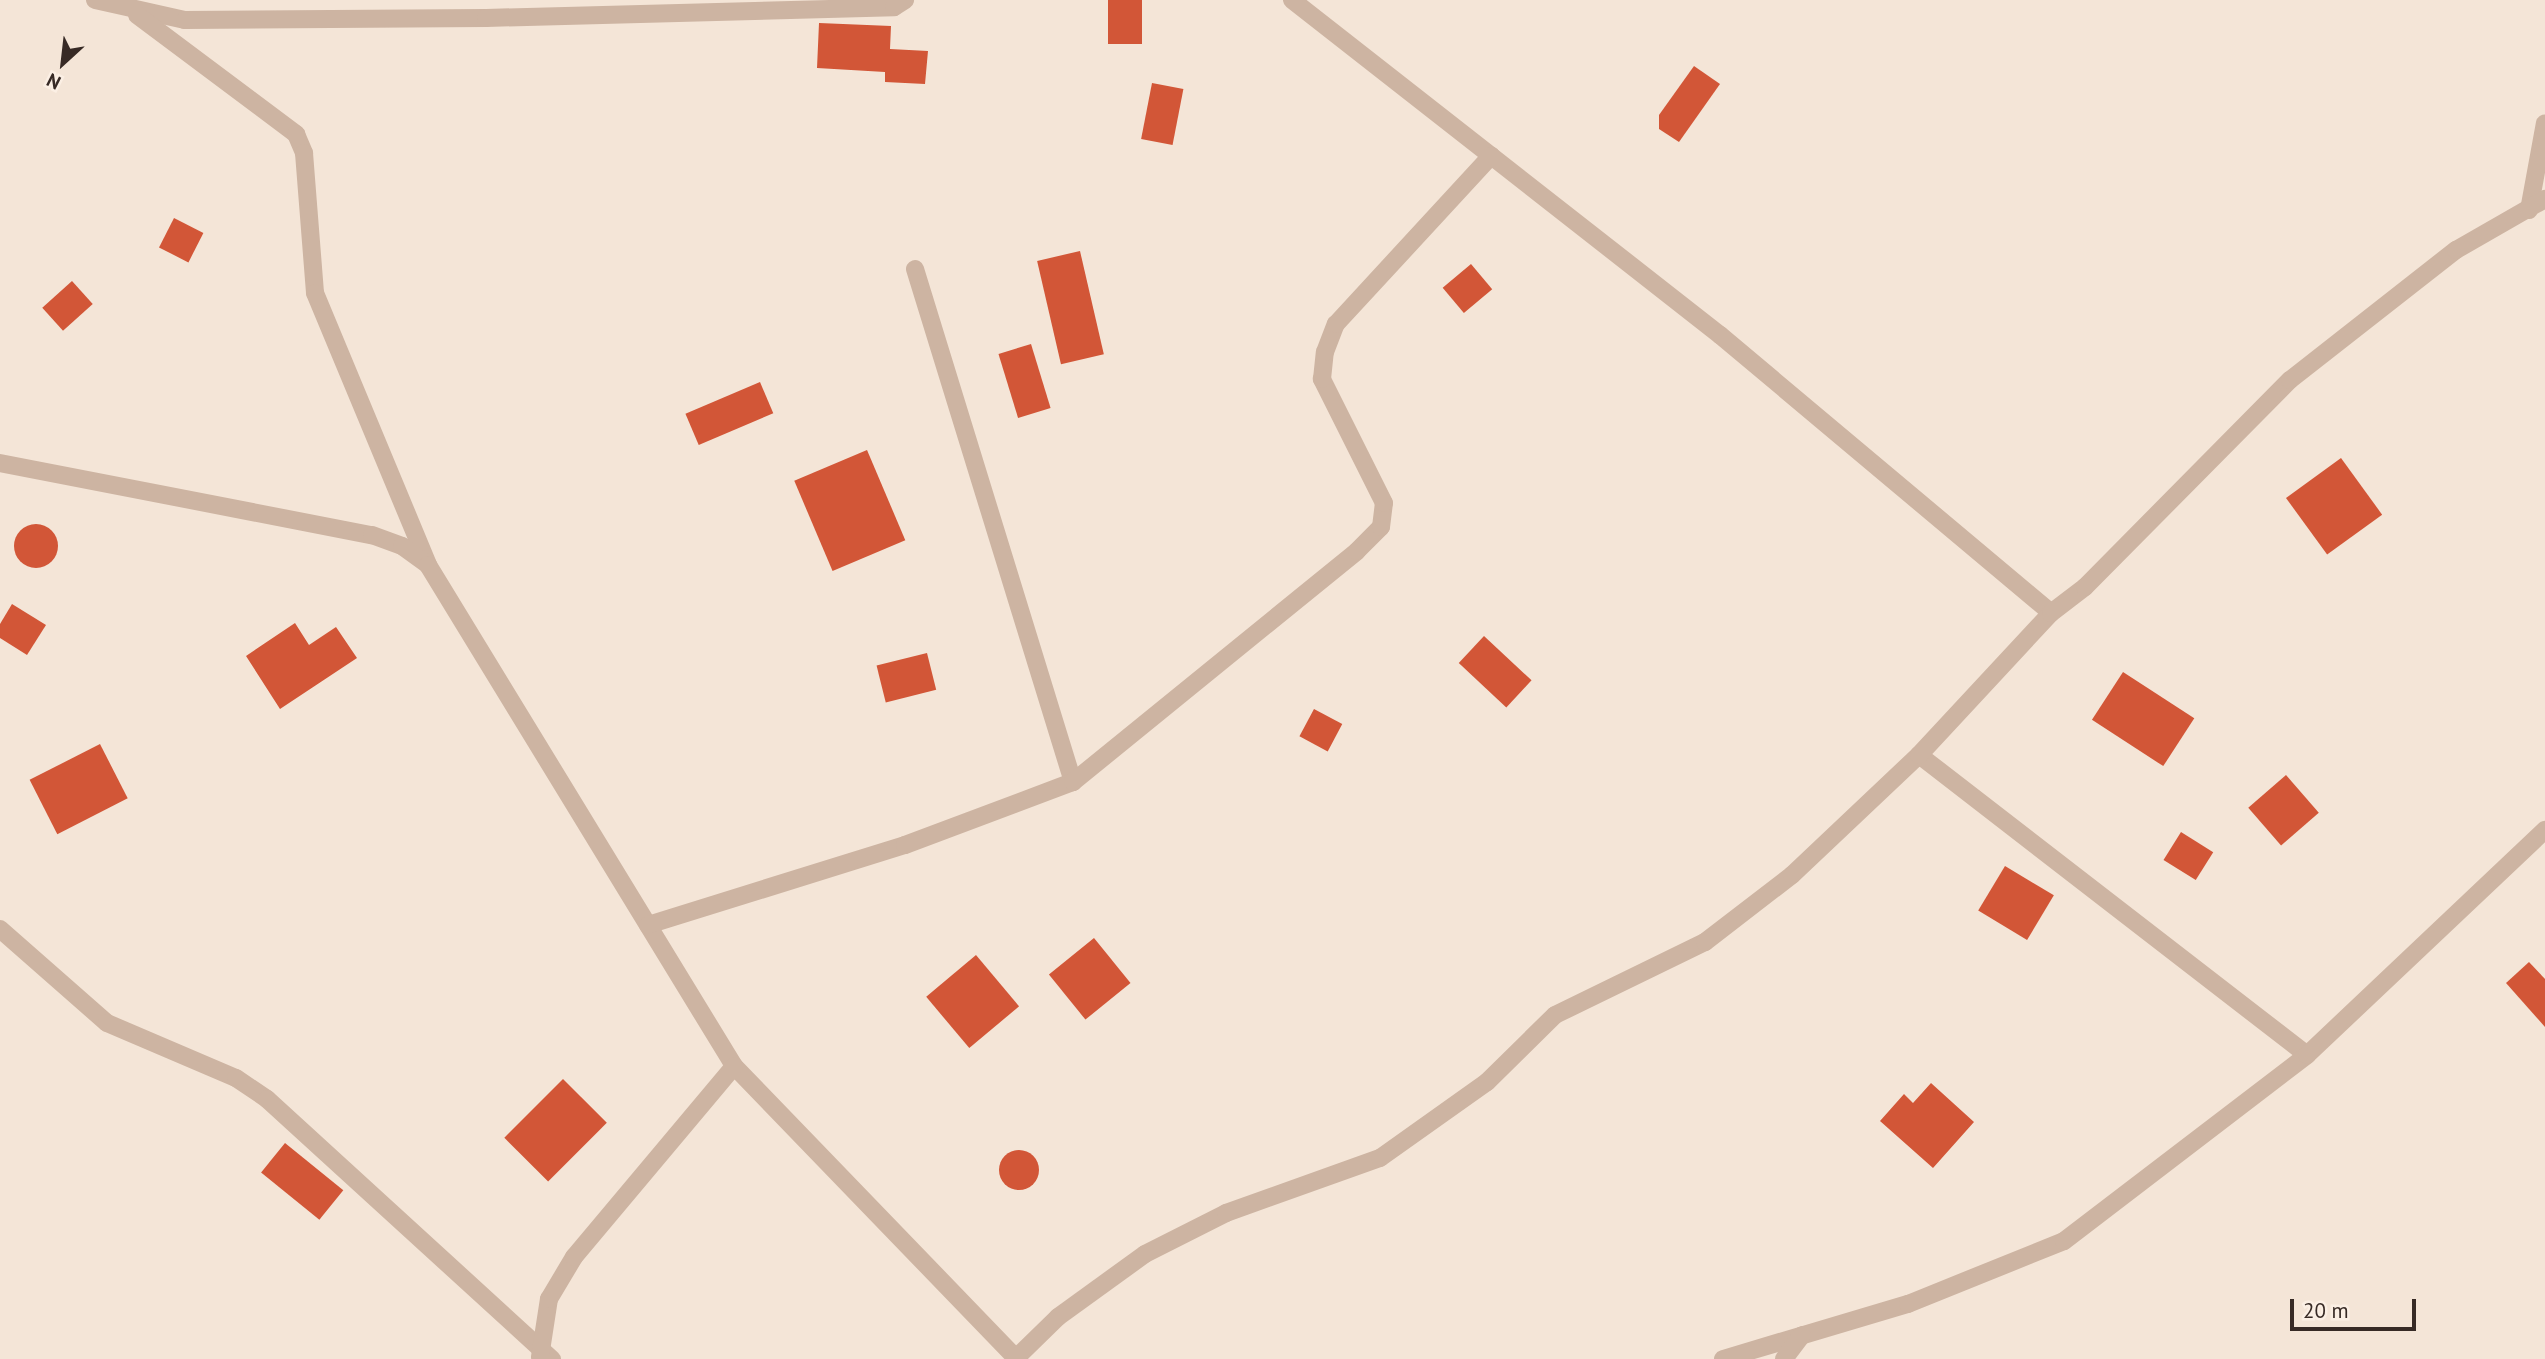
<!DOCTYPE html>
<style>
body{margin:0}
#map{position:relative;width:2545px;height:1359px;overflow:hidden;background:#f4e5d7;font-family:"PT Sans",sans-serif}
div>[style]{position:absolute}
.building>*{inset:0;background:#d25637;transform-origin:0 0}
.round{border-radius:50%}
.minor>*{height:18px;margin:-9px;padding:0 9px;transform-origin:9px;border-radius:9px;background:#cdb4a2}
span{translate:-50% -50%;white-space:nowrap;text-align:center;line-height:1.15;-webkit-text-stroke:5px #fbefe4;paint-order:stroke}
.north{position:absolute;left:28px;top:28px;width:70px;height:70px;-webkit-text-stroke:5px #fbefe4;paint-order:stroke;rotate:207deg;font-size:19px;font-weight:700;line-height:28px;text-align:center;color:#372a25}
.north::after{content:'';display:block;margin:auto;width:24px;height:32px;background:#372a25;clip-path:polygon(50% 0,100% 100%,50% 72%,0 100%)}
.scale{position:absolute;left:2290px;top:1299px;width:126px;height:32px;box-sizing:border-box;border:4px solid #372a25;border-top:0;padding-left:9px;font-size:21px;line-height:24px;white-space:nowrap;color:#372a25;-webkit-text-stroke:5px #fbefe4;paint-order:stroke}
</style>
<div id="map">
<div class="building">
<div style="left:1108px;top:0;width:34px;height:44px"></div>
<div style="clip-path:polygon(819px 23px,891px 26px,890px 49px,928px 51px,925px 84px,885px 82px,885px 72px,817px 68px)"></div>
<div style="clip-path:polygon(1694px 66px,1720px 84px,1679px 142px,1659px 129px,1659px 115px)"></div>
<div style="left:1152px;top:83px;width:32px;height:57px;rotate:11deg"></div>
<div style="left:174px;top:218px;width:33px;height:33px;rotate:27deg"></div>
<div style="left:1080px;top:251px;width:106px;height:44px;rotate:77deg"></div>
<div style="left:1471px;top:264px;width:33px;height:37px;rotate:50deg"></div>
<div style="left:72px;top:281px;width:31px;height:40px;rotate:48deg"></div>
<div style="left:1031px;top:344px;width:67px;height:34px;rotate:73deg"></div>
<div style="left:760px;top:382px;width:34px;height:81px;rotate:67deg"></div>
<div style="left:867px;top:450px;width:98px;height:79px;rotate:67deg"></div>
<div style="left:2341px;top:458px;width:70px;height:68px;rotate:54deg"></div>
<div class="round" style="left:14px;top:524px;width:44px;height:44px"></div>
<div style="clip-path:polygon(12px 604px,46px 625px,27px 655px,0 638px,0 624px)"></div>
<div style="clip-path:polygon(295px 623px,309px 645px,336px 627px,357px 658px,280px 709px,246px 656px)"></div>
<div style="left:1484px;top:636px;width:65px;height:37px;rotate:43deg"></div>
<div style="left:927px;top:653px;width:38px;height:52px;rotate:76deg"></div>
<div style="left:2123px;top:672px;width:85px;height:57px;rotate:33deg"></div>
<div style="left:1314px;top:709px;width:32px;height:31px;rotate:28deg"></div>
<div style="left:100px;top:744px;width:61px;height:79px;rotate:63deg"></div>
<div style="left:2286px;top:775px;width:50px;height:50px;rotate:49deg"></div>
<div style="left:2181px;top:832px;width:38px;height:33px;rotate:32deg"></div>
<div style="left:2005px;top:866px;width:57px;height:52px;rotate:31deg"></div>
<div style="left:1094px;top:938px;width:58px;height:58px;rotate:51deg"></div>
<div style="left:976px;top:955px;width:67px;height:65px;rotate:50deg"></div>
<div style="clip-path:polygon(2529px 962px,2545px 979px,2545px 1027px,2506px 983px)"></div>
<div style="left:563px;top:1079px;width:62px;height:83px;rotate:45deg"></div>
<div style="clip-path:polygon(1931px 1083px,1974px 1122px,1933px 1168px,1880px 1121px,1904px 1094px,1913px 1103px)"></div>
<div style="left:285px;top:1143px;width:75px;height:38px;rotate:39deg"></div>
<div class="round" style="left:999px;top:1150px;width:40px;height:40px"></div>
</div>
<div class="minor">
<div style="left:95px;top:0;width:92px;rotate:12.5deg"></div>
<div style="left:185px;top:20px;width:301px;rotate:-0.4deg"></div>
<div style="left:486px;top:18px;width:408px;rotate:-1.5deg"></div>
<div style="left:894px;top:7px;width:13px;rotate:-32deg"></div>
<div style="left:1292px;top:0;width:544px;rotate:38.05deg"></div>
<div style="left:1720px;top:335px;width:432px;rotate:40deg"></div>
<div style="left:137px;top:15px;width:199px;rotate:36.8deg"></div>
<div style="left:296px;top:134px;width:21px;rotate:67deg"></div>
<div style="left:304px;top:153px;width:140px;rotate:85.5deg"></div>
<div style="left:315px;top:293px;width:295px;rotate:67.4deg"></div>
<div style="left:2529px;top:210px;width:88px;rotate:-79.6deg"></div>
<div style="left:915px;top:269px;width:537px;rotate:72.88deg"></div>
<div style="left:0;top:463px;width:379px;rotate:11deg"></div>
<div style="left:372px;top:535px;width:32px;rotate:20deg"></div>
<div style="left:402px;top:546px;width:32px;rotate:36deg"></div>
<div style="left:428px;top:565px;width:587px;rotate:58.58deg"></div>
<div style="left:734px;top:1066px;width:406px;rotate:46deg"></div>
<div style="left:1919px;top:755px;width:490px;rotate:37.7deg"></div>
<div style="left:648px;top:925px;width:269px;rotate:-17.3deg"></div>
<div style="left:905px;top:845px;width:179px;rotate:-20.6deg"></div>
<div style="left:1073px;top:782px;width:366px;rotate:-39.1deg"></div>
<div style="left:1357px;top:551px;width:34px;rotate:-45deg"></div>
<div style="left:1381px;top:527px;width:24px;rotate:-83deg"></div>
<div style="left:1384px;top:503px;width:139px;rotate:-116.6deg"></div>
<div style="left:1322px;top:379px;width:27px;rotate:-84deg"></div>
<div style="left:1325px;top:352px;width:30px;rotate:-69deg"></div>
<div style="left:1336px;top:324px;width:229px;rotate:-47.3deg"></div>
<div style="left:0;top:929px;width:142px;rotate:41.3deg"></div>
<div style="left:107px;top:1023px;width:140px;rotate:23.1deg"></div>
<div style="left:236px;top:1078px;width:37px;rotate:34deg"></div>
<div style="left:267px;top:1099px;width:386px;rotate:42.4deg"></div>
<div style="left:540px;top:1357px;width:59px;rotate:-81.2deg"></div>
<div style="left:549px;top:1299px;width:49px;rotate:-59.2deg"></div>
<div style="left:574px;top:1257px;width:249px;rotate:-50deg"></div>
<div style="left:1015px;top:1359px;width:60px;rotate:-44.3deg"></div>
<div style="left:1058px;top:1317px;width:107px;rotate:-35.9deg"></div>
<div style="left:1145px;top:1254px;width:91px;rotate:-26.8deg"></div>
<div style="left:1226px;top:1213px;width:164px;rotate:-19.7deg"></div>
<div style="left:1380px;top:1158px;width:131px;rotate:-35.4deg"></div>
<div style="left:1487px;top:1082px;width:95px;rotate:-44.6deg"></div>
<div style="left:1555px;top:1015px;width:167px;rotate:-26deg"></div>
<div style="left:1705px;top:942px;width:110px;rotate:-37.6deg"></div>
<div style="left:1792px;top:875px;width:175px;rotate:-43.4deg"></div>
<div style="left:1919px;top:755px;width:194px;rotate:-47.1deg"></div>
<div style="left:2051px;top:613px;width:43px;rotate:-37.4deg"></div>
<div style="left:2085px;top:587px;width:291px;rotate:-45.3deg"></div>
<div style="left:2290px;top:380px;width:211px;rotate:-38.1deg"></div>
<div style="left:2456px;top:250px;width:103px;rotate:-29.8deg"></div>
<div style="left:1723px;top:1359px;width:193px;rotate:-16.6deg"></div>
<div style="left:1908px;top:1304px;width:168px;rotate:-22deg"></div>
<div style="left:2064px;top:1241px;width:306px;rotate:-37.4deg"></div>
<div style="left:2307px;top:1055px;width:328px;rotate:-43.4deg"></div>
<div style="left:1784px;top:1359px;width:30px;rotate:-53deg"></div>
</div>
<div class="north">N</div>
<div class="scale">20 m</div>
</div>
